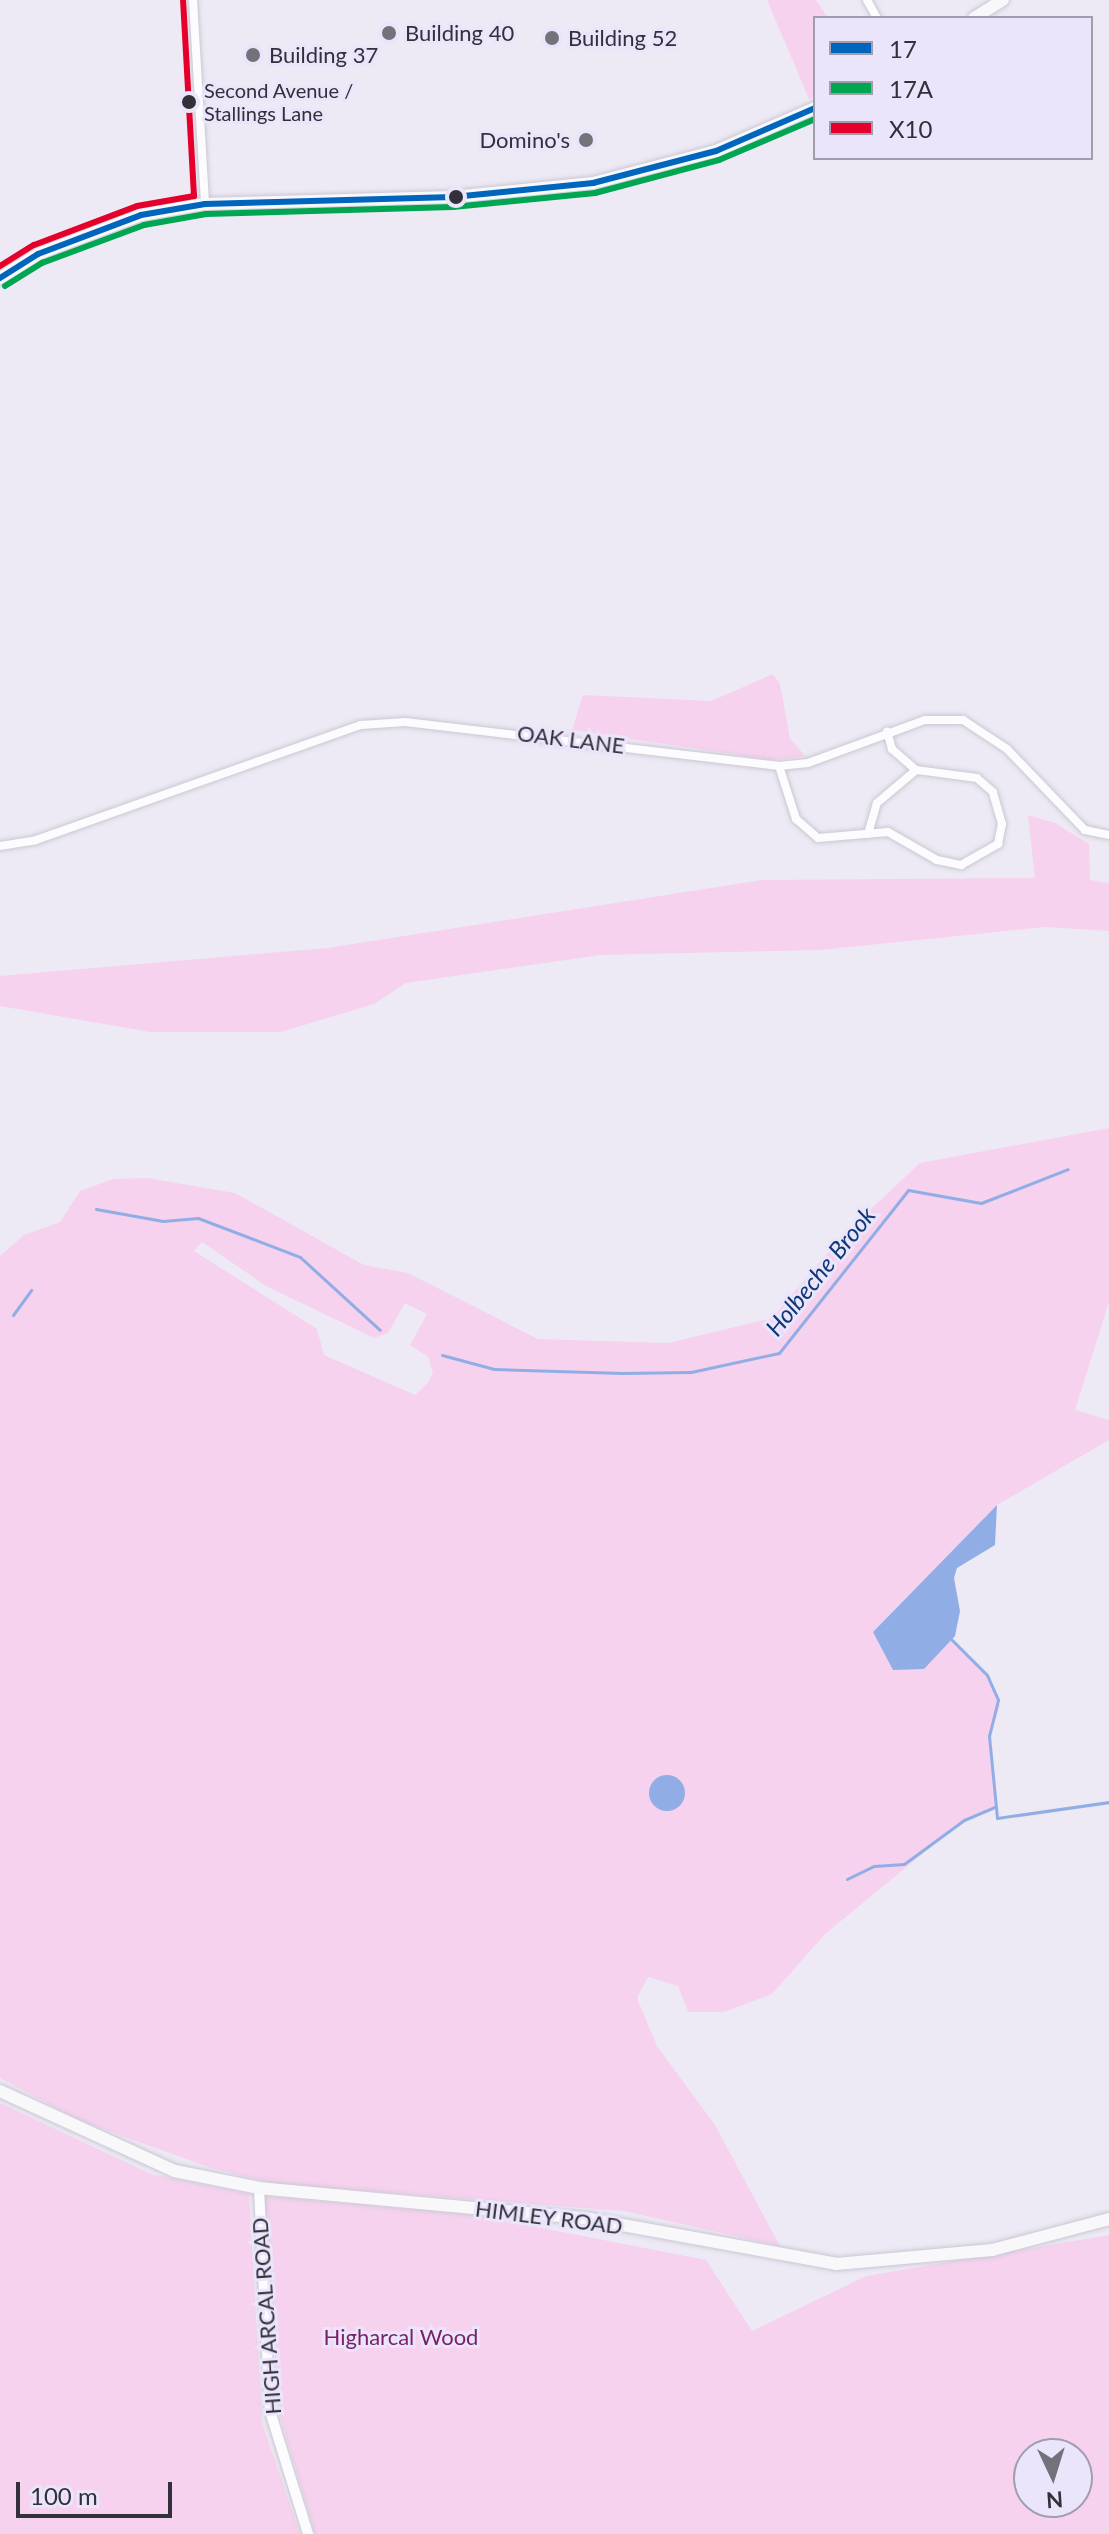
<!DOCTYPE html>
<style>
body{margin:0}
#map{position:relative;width:1109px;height:2534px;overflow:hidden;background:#edeaf6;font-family:Lato,sans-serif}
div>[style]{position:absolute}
.green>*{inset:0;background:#f6d2ef}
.water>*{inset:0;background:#90aee5}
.round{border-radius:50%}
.stream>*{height:3px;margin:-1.5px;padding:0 1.5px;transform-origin:1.5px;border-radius:1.5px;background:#90aee5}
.roads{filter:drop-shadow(0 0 2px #cbc8d1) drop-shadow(0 0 2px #cbc8d1)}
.minor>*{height:8px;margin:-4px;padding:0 4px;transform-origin:4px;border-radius:4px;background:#fcfcfe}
.tertiary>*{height:10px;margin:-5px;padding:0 5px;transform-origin:5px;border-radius:5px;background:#fcfcfe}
.secondary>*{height:12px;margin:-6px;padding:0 6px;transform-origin:6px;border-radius:6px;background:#f8f8fb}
.bus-1>*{height:6px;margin:-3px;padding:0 3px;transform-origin:3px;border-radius:3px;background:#0065bd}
.bus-2>*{height:6px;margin:-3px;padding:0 3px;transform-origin:3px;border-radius:3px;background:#00a651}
.bus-3>*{height:6px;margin:-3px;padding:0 3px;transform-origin:3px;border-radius:3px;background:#e4002b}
.dots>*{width:22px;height:22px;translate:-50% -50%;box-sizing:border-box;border:4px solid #ebe5fb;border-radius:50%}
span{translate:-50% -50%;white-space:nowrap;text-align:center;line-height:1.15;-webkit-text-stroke:6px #ebe5fb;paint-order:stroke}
.bus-label{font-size:20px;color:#323038}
.left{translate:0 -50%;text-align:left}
.poi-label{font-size:22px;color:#323038}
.right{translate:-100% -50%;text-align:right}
.street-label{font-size:22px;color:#323038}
.park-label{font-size:22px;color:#7c2168}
.water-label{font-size:24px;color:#0e3879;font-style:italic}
.legend{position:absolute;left:813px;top:16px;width:280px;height:144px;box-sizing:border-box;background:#ebe5fb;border:2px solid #a19dad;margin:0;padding:10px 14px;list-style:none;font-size:24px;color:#323038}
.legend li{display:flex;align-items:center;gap:16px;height:40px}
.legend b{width:40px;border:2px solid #a19dad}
.north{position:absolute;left:1013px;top:2438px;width:80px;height:80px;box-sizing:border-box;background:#ebe5fb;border:2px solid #a19dad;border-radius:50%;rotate:176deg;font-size:22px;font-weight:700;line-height:32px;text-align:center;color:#323038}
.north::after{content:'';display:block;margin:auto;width:28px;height:36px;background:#73717a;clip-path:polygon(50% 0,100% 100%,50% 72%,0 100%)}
.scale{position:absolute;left:16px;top:2482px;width:156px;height:36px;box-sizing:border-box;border:4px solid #323038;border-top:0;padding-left:10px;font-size:24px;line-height:28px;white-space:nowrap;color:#323038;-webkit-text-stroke:6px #ebe5fb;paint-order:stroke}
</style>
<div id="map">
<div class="green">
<div style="clip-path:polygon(767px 0,816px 0,828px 18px,815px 18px,815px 96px,809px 99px)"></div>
<div style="clip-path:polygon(773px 674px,780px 684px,790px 738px,805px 756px,772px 760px,572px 730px,583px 695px,711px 701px)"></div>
<div style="clip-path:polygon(1028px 815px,1055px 823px,1089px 844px,1090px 880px,1109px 883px,1109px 931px,1045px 927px,820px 950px,601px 955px,406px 983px,374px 1004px,281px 1032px,150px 1032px,0 1006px,0 976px,327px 948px,762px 880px,1035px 878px)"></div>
<div style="clip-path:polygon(evenodd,1109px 1128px,1109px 1302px,1075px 1410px,1109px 1420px,1109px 1440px,997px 1505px,873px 1632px,927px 1660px,951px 1639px,987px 1675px,1000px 1706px,989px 1736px,995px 1807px,964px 1820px,825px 1934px,772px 1994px,724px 2012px,688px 2012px,678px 1986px,648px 1977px,637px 1998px,657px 2046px,715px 2125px,780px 2246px,624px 2211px,277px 2184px,211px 2168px,81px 2121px,0 2078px,0 1256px,24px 1235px,60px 1222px,80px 1191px,113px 1179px,147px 1178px,235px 1193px,364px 1265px,408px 1273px,538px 1339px,668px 1343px,772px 1318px,841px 1237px,920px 1163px,1109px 1128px,202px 1242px,266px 1286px,374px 1338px,388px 1333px,405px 1303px,427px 1314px,410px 1345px,428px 1357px,433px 1372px,428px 1383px,415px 1395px,324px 1355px,317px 1329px,194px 1251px,202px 1242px)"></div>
<div style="clip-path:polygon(0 2103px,151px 2174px,249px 2194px,262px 2423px,300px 2534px,0 2534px)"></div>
<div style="clip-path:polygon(evenodd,264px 2196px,476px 2215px,706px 2260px,752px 2331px,866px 2276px,1109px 2235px,1109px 2534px,315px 2534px,279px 2413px,264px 2196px,1029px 2454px,1077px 2454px,1077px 2502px,1029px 2502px,1029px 2454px)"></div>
</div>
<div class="water">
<div style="clip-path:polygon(997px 1505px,995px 1545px,957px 1568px,954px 1578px,960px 1611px,955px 1636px,924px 1669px,893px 1670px,873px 1632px)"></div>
<div class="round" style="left:649px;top:1775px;width:36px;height:36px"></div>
</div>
<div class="stream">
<div style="left:96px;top:1209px;width:68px;rotate:10.2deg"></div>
<div style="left:163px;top:1221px;width:35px;rotate:-5deg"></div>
<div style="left:198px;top:1218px;width:109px;rotate:20.9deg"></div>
<div style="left:300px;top:1257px;width:108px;rotate:42.4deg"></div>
<div style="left:13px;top:1315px;width:31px;rotate:-54deg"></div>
<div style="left:442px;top:1355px;width:54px;rotate:15.1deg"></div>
<div style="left:494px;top:1369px;width:128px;rotate:1.8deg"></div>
<div style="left:622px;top:1373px;width:69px;rotate:-0.8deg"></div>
<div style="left:691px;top:1372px;width:90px;rotate:-12.2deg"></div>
<div style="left:779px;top:1353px;width:208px;rotate:-51.6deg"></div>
<div style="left:908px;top:1190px;width:74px;rotate:10.1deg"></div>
<div style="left:981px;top:1203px;width:93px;rotate:-21.3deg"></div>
<div style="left:951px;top:1639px;width:51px;rotate:45deg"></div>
<div style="left:987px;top:1675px;width:27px;rotate:66deg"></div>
<div style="left:998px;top:1700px;width:37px;rotate:104deg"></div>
<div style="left:989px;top:1736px;width:82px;rotate:84.4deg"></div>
<div style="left:997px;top:1818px;width:113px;rotate:-8.1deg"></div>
<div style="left:847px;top:1879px;width:30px;rotate:-26deg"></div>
<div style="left:874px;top:1866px;width:30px;rotate:-4deg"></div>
<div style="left:904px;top:1864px;width:74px;rotate:-36.3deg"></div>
<div style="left:964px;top:1820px;width:33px;rotate:-23deg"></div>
</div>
<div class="roads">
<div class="minor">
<div style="left:193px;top:0;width:204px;rotate:86.6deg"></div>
<div style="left:867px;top:0;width:21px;rotate:61deg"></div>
<div style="left:779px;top:766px;width:56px;rotate:72.2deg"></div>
<div style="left:796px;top:819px;width:29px;rotate:41deg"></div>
<div style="left:818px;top:838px;width:70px;rotate:-4.9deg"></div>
<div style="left:888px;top:832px;width:56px;rotate:29.7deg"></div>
<div style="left:937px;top:860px;width:25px;rotate:12deg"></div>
<div style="left:961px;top:865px;width:43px;rotate:-29.6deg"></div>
<div style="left:998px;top:844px;width:20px;rotate:-79deg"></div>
<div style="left:1002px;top:824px;width:33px;rotate:-106deg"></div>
<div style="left:993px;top:792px;width:21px;rotate:-139deg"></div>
<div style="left:977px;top:778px;width:62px;rotate:-172.5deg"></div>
<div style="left:916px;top:770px;width:32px;rotate:-139deg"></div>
<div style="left:892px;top:749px;width:18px;rotate:-106deg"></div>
<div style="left:868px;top:834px;width:32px;rotate:-74deg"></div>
<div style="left:877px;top:803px;width:51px;rotate:-40.2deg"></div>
<div style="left:0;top:846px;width:36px;rotate:-9deg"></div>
<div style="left:36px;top:840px;width:345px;rotate:-19.5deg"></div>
<div style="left:361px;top:725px;width:44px;rotate:-3.9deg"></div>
<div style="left:405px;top:722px;width:377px;rotate:6.7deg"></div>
<div style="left:779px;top:766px;width:29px;rotate:-6deg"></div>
<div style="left:808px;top:763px;width:125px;rotate:-20.2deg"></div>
<div style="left:925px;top:720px;width:38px"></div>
<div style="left:963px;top:720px;width:53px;rotate:33.4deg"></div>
<div style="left:1007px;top:749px;width:112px;rotate:46.1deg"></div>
<div style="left:1085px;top:830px;width:25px;rotate:12deg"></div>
</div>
<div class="tertiary">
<div style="left:259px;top:2188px;width:223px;rotate:87.2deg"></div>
<div style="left:270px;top:2411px;width:129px;rotate:72.8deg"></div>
</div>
<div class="secondary">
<div style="left:974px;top:18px;width:34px;rotate:-32deg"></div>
<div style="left:0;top:278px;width:45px;rotate:-32.3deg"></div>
<div style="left:38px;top:254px;width:110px;rotate:-20.7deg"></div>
<div style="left:141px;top:215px;width:65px;rotate:-9.8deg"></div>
<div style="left:205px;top:204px;width:248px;rotate:-1.6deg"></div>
<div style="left:453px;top:197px;width:141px;rotate:-5.7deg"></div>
<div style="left:593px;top:183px;width:127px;rotate:-14.6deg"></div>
<div style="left:716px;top:151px;width:108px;rotate:-23.5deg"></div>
<div style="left:0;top:2091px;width:192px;rotate:24.6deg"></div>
<div style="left:175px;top:2171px;width:86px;rotate:11.4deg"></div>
<div style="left:259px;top:2188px;width:326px;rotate:5.3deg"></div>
<div style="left:584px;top:2218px;width:256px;rotate:10.3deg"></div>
<div style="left:836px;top:2264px;width:157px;rotate:-5.1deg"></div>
<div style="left:992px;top:2250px;width:121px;rotate:-14.8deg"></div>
</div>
</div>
<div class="bus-1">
<div style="left:0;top:278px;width:45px;rotate:-32.3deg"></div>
<div style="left:38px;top:254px;width:110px;rotate:-20.7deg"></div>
<div style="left:141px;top:215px;width:65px;rotate:-9.8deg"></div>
<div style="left:205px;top:204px;width:248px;rotate:-1.6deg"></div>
<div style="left:453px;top:197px;width:141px;rotate:-5.7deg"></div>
<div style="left:593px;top:183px;width:127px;rotate:-14.6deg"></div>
<div style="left:716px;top:151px;width:108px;rotate:-23.5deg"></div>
</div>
<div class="bus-2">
<div style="left:5px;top:286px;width:44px;rotate:-31.9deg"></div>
<div style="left:42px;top:263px;width:109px;rotate:-20.4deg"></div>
<div style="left:144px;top:225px;width:63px;rotate:-10.1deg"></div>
<div style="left:206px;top:214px;width:247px;rotate:-1.6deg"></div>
<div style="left:453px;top:207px;width:143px;rotate:-5.6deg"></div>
<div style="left:595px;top:193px;width:128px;rotate:-14.9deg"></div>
<div style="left:719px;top:160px;width:104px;rotate:-23.1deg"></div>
</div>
<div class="bus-3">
<div style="left:0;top:266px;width:40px;rotate:-32deg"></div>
<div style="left:34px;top:245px;width:110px;rotate:-20.7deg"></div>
<div style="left:137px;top:206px;width:58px;rotate:-10deg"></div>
<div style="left:194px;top:196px;width:195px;rotate:-93.2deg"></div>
</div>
<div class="dots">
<div style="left:389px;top:33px;background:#73717a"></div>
<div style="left:552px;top:38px;background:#73717a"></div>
<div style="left:253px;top:55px;background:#73717a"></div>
<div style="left:189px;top:102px;background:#323038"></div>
<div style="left:586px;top:140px;background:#73717a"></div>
<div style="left:456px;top:197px;background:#323038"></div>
</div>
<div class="bus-label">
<span class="left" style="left:204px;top:102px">Second Avenue /<br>Stallings Lane</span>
</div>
<div class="poi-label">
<span class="left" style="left:405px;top:33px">Building 40</span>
<span class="left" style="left:568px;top:38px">Building 52</span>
<span class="left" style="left:269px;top:55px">Building 37</span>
<span class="right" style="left:570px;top:140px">Domino's</span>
</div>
<div class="street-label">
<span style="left:571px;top:739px;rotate:7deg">OAK LANE</span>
<span style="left:549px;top:2217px;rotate:7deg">HIMLEY ROAD</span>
<span style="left:266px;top:2316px;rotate:-94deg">HIGH ARCAL ROAD</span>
</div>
<div class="park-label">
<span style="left:401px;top:2337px">Higharcal Wood</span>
</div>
<div class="water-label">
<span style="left:820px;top:1271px;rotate:-51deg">Holbeche Brook</span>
</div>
<ul class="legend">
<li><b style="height:10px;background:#0065bd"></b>17</li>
<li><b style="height:10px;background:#00a651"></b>17A</li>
<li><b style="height:10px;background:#e4002b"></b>X10</li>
</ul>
<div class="north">N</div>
<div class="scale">100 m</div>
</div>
